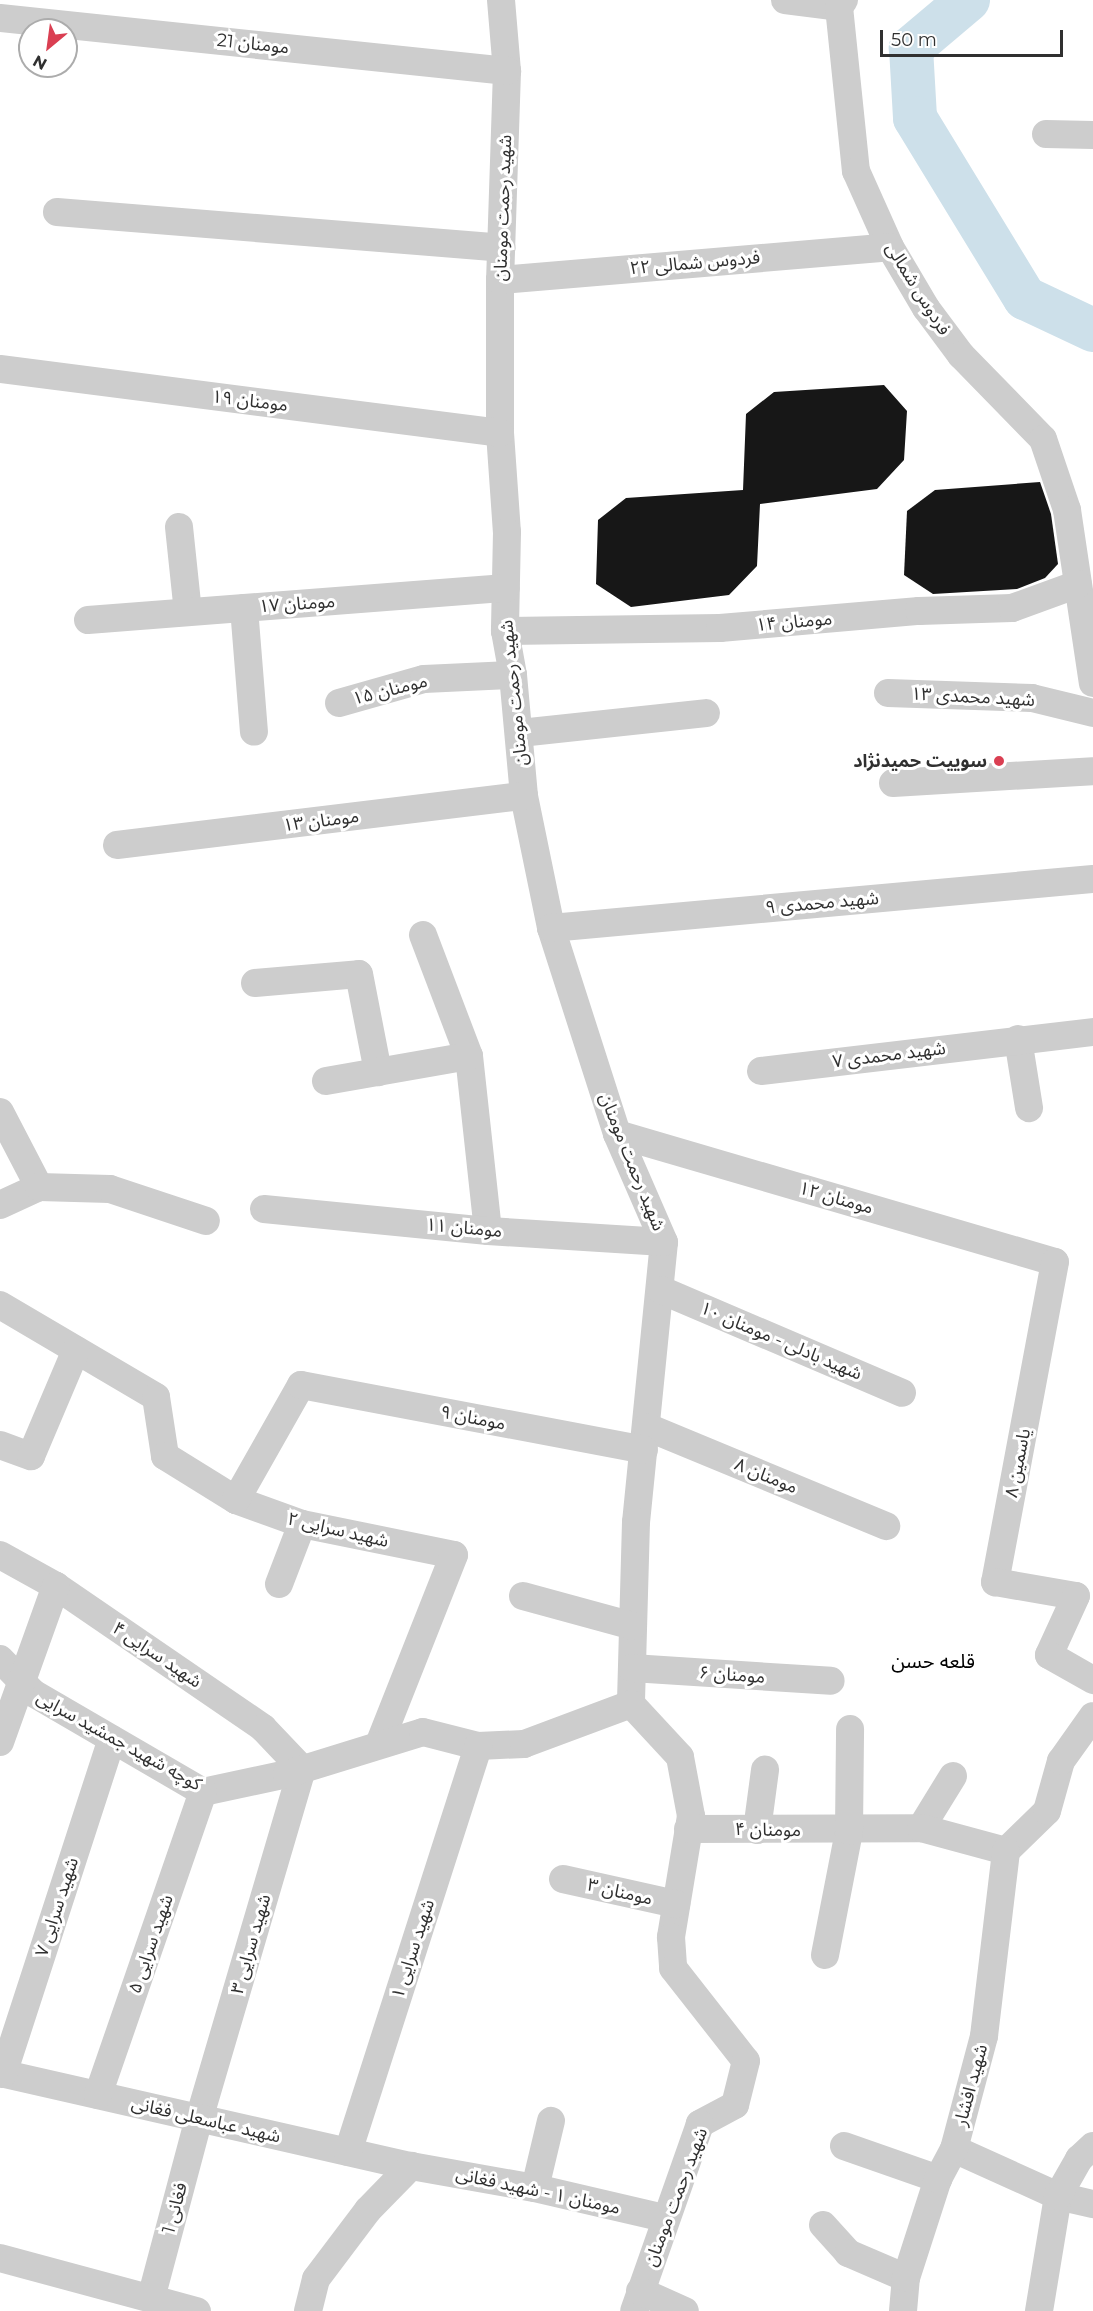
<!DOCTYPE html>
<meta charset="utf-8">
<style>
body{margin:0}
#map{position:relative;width:1093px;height:2311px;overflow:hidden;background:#fff;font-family:Montserrat,"Noto Sans Arabic",sans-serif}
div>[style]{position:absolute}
.river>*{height:44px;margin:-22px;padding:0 22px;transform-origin:22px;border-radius:22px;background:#cde0ea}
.building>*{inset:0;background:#171717}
.minor>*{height:28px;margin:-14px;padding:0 14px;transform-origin:14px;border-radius:14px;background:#cdcdcd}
.dots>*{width:16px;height:16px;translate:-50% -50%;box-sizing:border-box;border:3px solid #fff;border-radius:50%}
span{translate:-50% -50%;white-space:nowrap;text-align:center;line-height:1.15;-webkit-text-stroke:6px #fff;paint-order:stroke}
.street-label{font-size:18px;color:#303030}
.poi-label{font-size:18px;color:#303030;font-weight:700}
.right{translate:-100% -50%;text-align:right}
.neighbourhood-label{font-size:20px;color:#000}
.north{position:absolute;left:18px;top:18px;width:60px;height:60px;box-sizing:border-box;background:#fff;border:2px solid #acacac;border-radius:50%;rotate:209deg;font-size:16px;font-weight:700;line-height:24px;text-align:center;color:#303030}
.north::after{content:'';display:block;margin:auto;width:21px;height:27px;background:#da3f52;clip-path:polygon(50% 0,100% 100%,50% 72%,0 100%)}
.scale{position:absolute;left:880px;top:30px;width:183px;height:27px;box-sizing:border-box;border:3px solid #303030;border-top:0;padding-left:8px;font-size:18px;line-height:21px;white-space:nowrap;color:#303030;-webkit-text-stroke:4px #fff;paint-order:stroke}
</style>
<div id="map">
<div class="river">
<div style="left:968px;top:0;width:75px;rotate:139.9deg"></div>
<div style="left:911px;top:48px;width:70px;rotate:86.7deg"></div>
<div style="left:915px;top:118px;width:211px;rotate:58.6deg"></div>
<div style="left:1025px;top:298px;width:75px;rotate:25.2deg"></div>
</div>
<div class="building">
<div style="clip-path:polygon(884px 385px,907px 411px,904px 460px,877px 489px,760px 504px,757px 566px,729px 595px,631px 607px,596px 584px,598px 520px,626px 498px,743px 490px,746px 414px,774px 392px)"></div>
<div style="clip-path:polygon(1040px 482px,1051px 514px,1058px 564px,1045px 578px,1017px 589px,933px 594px,904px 575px,907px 511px,935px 490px)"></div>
</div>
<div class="minor">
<div style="left:501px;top:0;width:71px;rotate:85.2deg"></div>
<div style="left:507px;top:71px;width:209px;rotate:91.9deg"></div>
<div style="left:500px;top:280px;width:153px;rotate:90deg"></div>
<div style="left:500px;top:433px;width:99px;rotate:86deg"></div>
<div style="left:507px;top:532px;width:99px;rotate:91.2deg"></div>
<div style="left:505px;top:631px;width:45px;rotate:79.7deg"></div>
<div style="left:513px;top:675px;width:121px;rotate:84.8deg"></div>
<div style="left:524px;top:796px;width:135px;rotate:78.4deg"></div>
<div style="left:551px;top:928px;width:216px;rotate:72.2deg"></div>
<div style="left:617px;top:1134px;width:118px;rotate:66.5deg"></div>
<div style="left:664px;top:1242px;width:281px;rotate:95.7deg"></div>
<div style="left:636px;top:1522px;width:182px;rotate:91.6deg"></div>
<div style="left:631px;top:1704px;width:72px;rotate:47.2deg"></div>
<div style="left:680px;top:1757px;width:60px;rotate:79.4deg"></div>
<div style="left:691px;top:1816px;width:123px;rotate:99.4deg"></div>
<div style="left:671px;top:1937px;width:31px;rotate:86deg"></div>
<div style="left:673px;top:1968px;width:118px;rotate:51.9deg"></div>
<div style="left:746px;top:2061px;width:45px;rotate:104deg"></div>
<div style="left:735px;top:2105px;width:40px;rotate:152deg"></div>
<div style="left:700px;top:2124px;width:198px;rotate:109.4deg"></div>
<div style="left:785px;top:0;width:54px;rotate:7.4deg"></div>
<div style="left:844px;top:0;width:9px;rotate:126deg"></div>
<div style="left:839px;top:7px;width:165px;rotate:84.1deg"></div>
<div style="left:856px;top:171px;width:83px;rotate:65.9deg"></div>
<div style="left:890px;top:247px;width:71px;rotate:59.5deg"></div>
<div style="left:926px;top:308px;width:59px;rotate:53.3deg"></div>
<div style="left:961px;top:355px;width:117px;rotate:45.7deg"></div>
<div style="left:1043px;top:439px;width:75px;rotate:71.3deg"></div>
<div style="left:1067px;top:510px;width:175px;rotate:81.5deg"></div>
<div style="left:0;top:18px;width:510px;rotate:5.97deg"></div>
<div style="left:1046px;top:134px;width:47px;rotate:1.2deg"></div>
<div style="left:57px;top:212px;width:446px;rotate:4.6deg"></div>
<div style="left:500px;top:280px;width:391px;rotate:-4.8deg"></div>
<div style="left:0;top:369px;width:504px;rotate:7.29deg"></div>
<div style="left:179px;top:527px;width:85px;rotate:84deg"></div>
<div style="left:244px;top:608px;width:124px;rotate:85.4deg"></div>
<div style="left:88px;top:620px;width:419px;rotate:-4.4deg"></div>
<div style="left:505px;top:631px;width:215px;rotate:-0.8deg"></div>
<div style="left:720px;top:628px;width:200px;rotate:-4.9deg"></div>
<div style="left:919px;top:611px;width:93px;rotate:-1.8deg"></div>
<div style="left:1012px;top:608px;width:70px;rotate:-20deg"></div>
<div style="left:888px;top:693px;width:144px;rotate:2deg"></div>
<div style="left:1032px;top:698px;width:63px;rotate:13.8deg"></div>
<div style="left:339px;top:703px;width:88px;rotate:-15.8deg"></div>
<div style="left:424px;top:679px;width:89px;rotate:-2.6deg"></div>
<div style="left:520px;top:733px;width:187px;rotate:-6.1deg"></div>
<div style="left:893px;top:783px;width:200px;rotate:-3.4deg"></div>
<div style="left:117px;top:845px;width:410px;rotate:-6.9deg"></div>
<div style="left:551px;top:928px;width:544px;rotate:-5.17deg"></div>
<div style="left:423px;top:935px;width:129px;rotate:69.2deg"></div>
<div style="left:469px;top:1056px;width:176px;rotate:83.8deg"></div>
<div style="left:255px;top:983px;width:104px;rotate:-4.9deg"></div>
<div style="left:359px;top:974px;width:100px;rotate:79deg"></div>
<div style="left:1018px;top:1039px;width:70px;rotate:80.9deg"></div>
<div style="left:761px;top:1071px;width:334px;rotate:-6.7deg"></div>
<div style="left:326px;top:1081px;width:145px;rotate:-9.9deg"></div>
<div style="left:0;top:1112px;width:85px;rotate:62.5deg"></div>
<div style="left:617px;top:1134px;width:456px;rotate:16.3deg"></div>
<div style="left:1055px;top:1262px;width:326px;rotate:100.6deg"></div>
<div style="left:995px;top:1582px;width:82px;rotate:9.8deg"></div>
<div style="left:1076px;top:1596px;width:65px;rotate:114.6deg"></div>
<div style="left:1049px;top:1655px;width:51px;rotate:29.6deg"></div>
<div style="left:0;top:1205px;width:43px;rotate:-24.8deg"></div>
<div style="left:39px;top:1187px;width:71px;rotate:1.6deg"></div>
<div style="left:110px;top:1189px;width:101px;rotate:18.4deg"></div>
<div style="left:264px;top:1209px;width:225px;rotate:5.6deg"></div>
<div style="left:488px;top:1231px;width:176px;rotate:3.6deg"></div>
<div style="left:661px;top:1290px;width:262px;rotate:23.1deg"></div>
<div style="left:0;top:1305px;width:181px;rotate:30.5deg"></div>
<div style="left:156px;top:1397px;width:60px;rotate:81.3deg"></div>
<div style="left:165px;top:1456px;width:84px;rotate:31.8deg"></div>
<div style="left:236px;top:1500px;width:70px;rotate:20deg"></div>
<div style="left:302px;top:1524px;width:155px;rotate:11.5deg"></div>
<div style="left:454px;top:1555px;width:203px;rotate:111.6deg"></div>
<div style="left:647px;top:1427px;width:259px;rotate:22.5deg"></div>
<div style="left:0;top:1445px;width:33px;rotate:20deg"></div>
<div style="left:31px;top:1456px;width:115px;rotate:-67deg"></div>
<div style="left:236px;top:1500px;width:132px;rotate:-60.5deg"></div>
<div style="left:301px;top:1385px;width:349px;rotate:10.7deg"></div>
<div style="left:0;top:1555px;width:64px;rotate:29deg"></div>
<div style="left:56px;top:1586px;width:251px;rotate:34.4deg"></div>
<div style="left:263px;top:1728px;width:57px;rotate:46.4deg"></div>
<div style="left:302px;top:1769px;width:364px;rotate:106.4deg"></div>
<div style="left:199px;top:2118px;width:186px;rotate:104.9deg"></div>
<div style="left:279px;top:1584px;width:64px;rotate:-69deg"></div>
<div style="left:523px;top:1596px;width:114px;rotate:15.3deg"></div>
<div style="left:0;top:1659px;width:47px;rotate:45.9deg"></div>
<div style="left:33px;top:1693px;width:197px;rotate:30.2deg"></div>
<div style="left:203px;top:1792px;width:86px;rotate:-12.1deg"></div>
<div style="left:287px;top:1774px;width:142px;rotate:-17.2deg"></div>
<div style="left:423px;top:1732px;width:57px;rotate:14.3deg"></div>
<div style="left:478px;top:1746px;width:46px;rotate:-2.5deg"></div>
<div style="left:524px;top:1744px;width:114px;rotate:-20.5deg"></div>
<div style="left:632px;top:1668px;width:199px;rotate:3.7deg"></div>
<div style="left:0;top:1742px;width:166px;rotate:-70.3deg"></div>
<div style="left:921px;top:1828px;width:61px;rotate:-58.4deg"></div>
<div style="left:688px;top:1829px;width:233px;rotate:-0.2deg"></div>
<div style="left:921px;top:1828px;width:88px;rotate:15.1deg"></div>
<div style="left:757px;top:1830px;width:61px;rotate:-82.4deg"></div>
<div style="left:1006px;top:1851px;width:57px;rotate:-44.3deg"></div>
<div style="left:1047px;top:1811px;width:52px;rotate:-74.4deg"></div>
<div style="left:1061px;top:1761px;width:55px;rotate:-54.6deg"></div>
<div style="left:563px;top:1879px;width:116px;rotate:12.5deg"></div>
<div style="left:825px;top:1955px;width:126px;rotate:-79deg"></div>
<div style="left:849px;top:1831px;width:102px;rotate:-89.4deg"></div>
<div style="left:0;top:2073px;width:421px;rotate:12.8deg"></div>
<div style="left:411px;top:2166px;width:126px;rotate:10.1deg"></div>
<div style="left:535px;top:2188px;width:132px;rotate:13.1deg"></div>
<div style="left:3px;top:2074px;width:352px;rotate:-72deg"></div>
<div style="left:98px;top:2095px;width:321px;rotate:-70.9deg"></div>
<div style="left:844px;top:2146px;width:100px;rotate:19.3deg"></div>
<div style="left:954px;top:2149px;width:114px;rotate:24.3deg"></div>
<div style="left:1058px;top:2196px;width:36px;rotate:13deg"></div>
<div style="left:348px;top:2152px;width:426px;rotate:-72.2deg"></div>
<div style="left:535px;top:2188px;width:69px;rotate:-76.6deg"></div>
<div style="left:823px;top:2225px;width:38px;rotate:48deg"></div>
<div style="left:848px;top:2253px;width:63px;rotate:23.3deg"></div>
<div style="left:0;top:2258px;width:204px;rotate:15.1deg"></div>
<div style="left:640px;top:2291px;width:49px;rotate:24deg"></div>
<div style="left:308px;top:2311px;width:33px;rotate:-76deg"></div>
<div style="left:316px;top:2279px;width:86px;rotate:-53deg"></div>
<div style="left:368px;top:2210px;width:62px;rotate:-45.7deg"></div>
<div style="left:903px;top:2311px;width:33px;rotate:-85deg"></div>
<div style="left:906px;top:2278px;width:104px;rotate:-72.1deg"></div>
<div style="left:938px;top:2179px;width:34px;rotate:-62deg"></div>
<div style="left:954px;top:2149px;width:117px;rotate:-75.1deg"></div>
<div style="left:984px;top:2036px;width:186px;rotate:-83.2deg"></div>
<div style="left:1039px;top:2311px;width:117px;rotate:-80.6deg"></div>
<div style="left:1058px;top:2196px;width:43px;rotate:-60.4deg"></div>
<div style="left:1079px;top:2159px;width:19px;rotate:-43deg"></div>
</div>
<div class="dots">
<div style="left:999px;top:761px;background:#da3f52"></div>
</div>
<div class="street-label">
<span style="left:253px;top:44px;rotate:6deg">مومنان 21</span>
<span style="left:503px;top:208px;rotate:-88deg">شهید رحمت مومنان</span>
<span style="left:695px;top:263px;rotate:-5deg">فردوس شمالی ۲۲</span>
<span style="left:918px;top:289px;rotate:58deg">فردوس شمالی</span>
<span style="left:250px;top:401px;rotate:7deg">مومنان ۱۹</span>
<span style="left:297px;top:604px;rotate:-4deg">مومنان ۱۷</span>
<span style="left:794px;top:622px;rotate:-5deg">مومنان ۱۴</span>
<span style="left:390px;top:690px;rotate:-14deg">مومنان ۱۵</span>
<span style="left:514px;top:693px;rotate:-96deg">شهید رحمت مومنان</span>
<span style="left:973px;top:697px;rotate:3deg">۱۳ شهید محمدی</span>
<span style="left:321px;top:821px;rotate:-7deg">مومنان ۱۳</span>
<span style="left:822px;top:903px;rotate:-5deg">۹ شهید محمدی</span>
<span style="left:889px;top:1055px;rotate:-7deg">شهید محمدی ۷</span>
<span style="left:632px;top:1162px;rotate:68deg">شهید رحمت مومنان</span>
<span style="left:836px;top:1198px;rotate:16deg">مومنان ۱۲</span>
<span style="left:464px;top:1228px;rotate:5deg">مومنان ۱۱</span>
<span style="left:781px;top:1341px;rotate:23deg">شهید بادلی - مومنان ۱۰</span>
<span style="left:473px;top:1418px;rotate:11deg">مومنان ۹</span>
<span style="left:1018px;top:1463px;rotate:-79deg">یاسمین ۸</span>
<span style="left:766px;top:1476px;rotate:22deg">مومنان ۸</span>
<span style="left:338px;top:1530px;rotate:13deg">شهید سرایی ۲</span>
<span style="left:157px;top:1655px;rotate:34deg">شهید سرایی ۴</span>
<span style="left:732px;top:1675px;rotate:4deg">مومنان ۶</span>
<span style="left:119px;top:1741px;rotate:29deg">کوچه شهید جمشید سرایی</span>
<span style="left:768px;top:1830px;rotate:1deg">۴ مومنان</span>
<span style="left:620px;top:1892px;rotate:13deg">مومنان ۳</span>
<span style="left:57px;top:1907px;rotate:-72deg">شهید سرایی ۷</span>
<span style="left:151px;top:1944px;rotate:-71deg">شهید سرایی ۵</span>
<span style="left:251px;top:1944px;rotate:-74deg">شهید سرایی ۳</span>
<span style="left:413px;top:1949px;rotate:-72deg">شهید سرایی ۱</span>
<span style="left:971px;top:2085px;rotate:-75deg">شهید افشار</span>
<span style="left:206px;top:2120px;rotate:13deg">شهید عباسعلی فغانی</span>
<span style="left:538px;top:2191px;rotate:12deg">مومنان ۱ - شهید فغانی</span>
<span style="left:676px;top:2197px;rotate:-69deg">شهید رحمت مومنان</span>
<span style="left:175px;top:2208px;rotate:-75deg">فغانی 1</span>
</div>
<div class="poi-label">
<span class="right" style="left:987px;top:761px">سوییت حمیدنژاد</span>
</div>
<div class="neighbourhood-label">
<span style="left:933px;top:1661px">قلعه حسن</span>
</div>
<div class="north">N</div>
<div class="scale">50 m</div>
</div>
